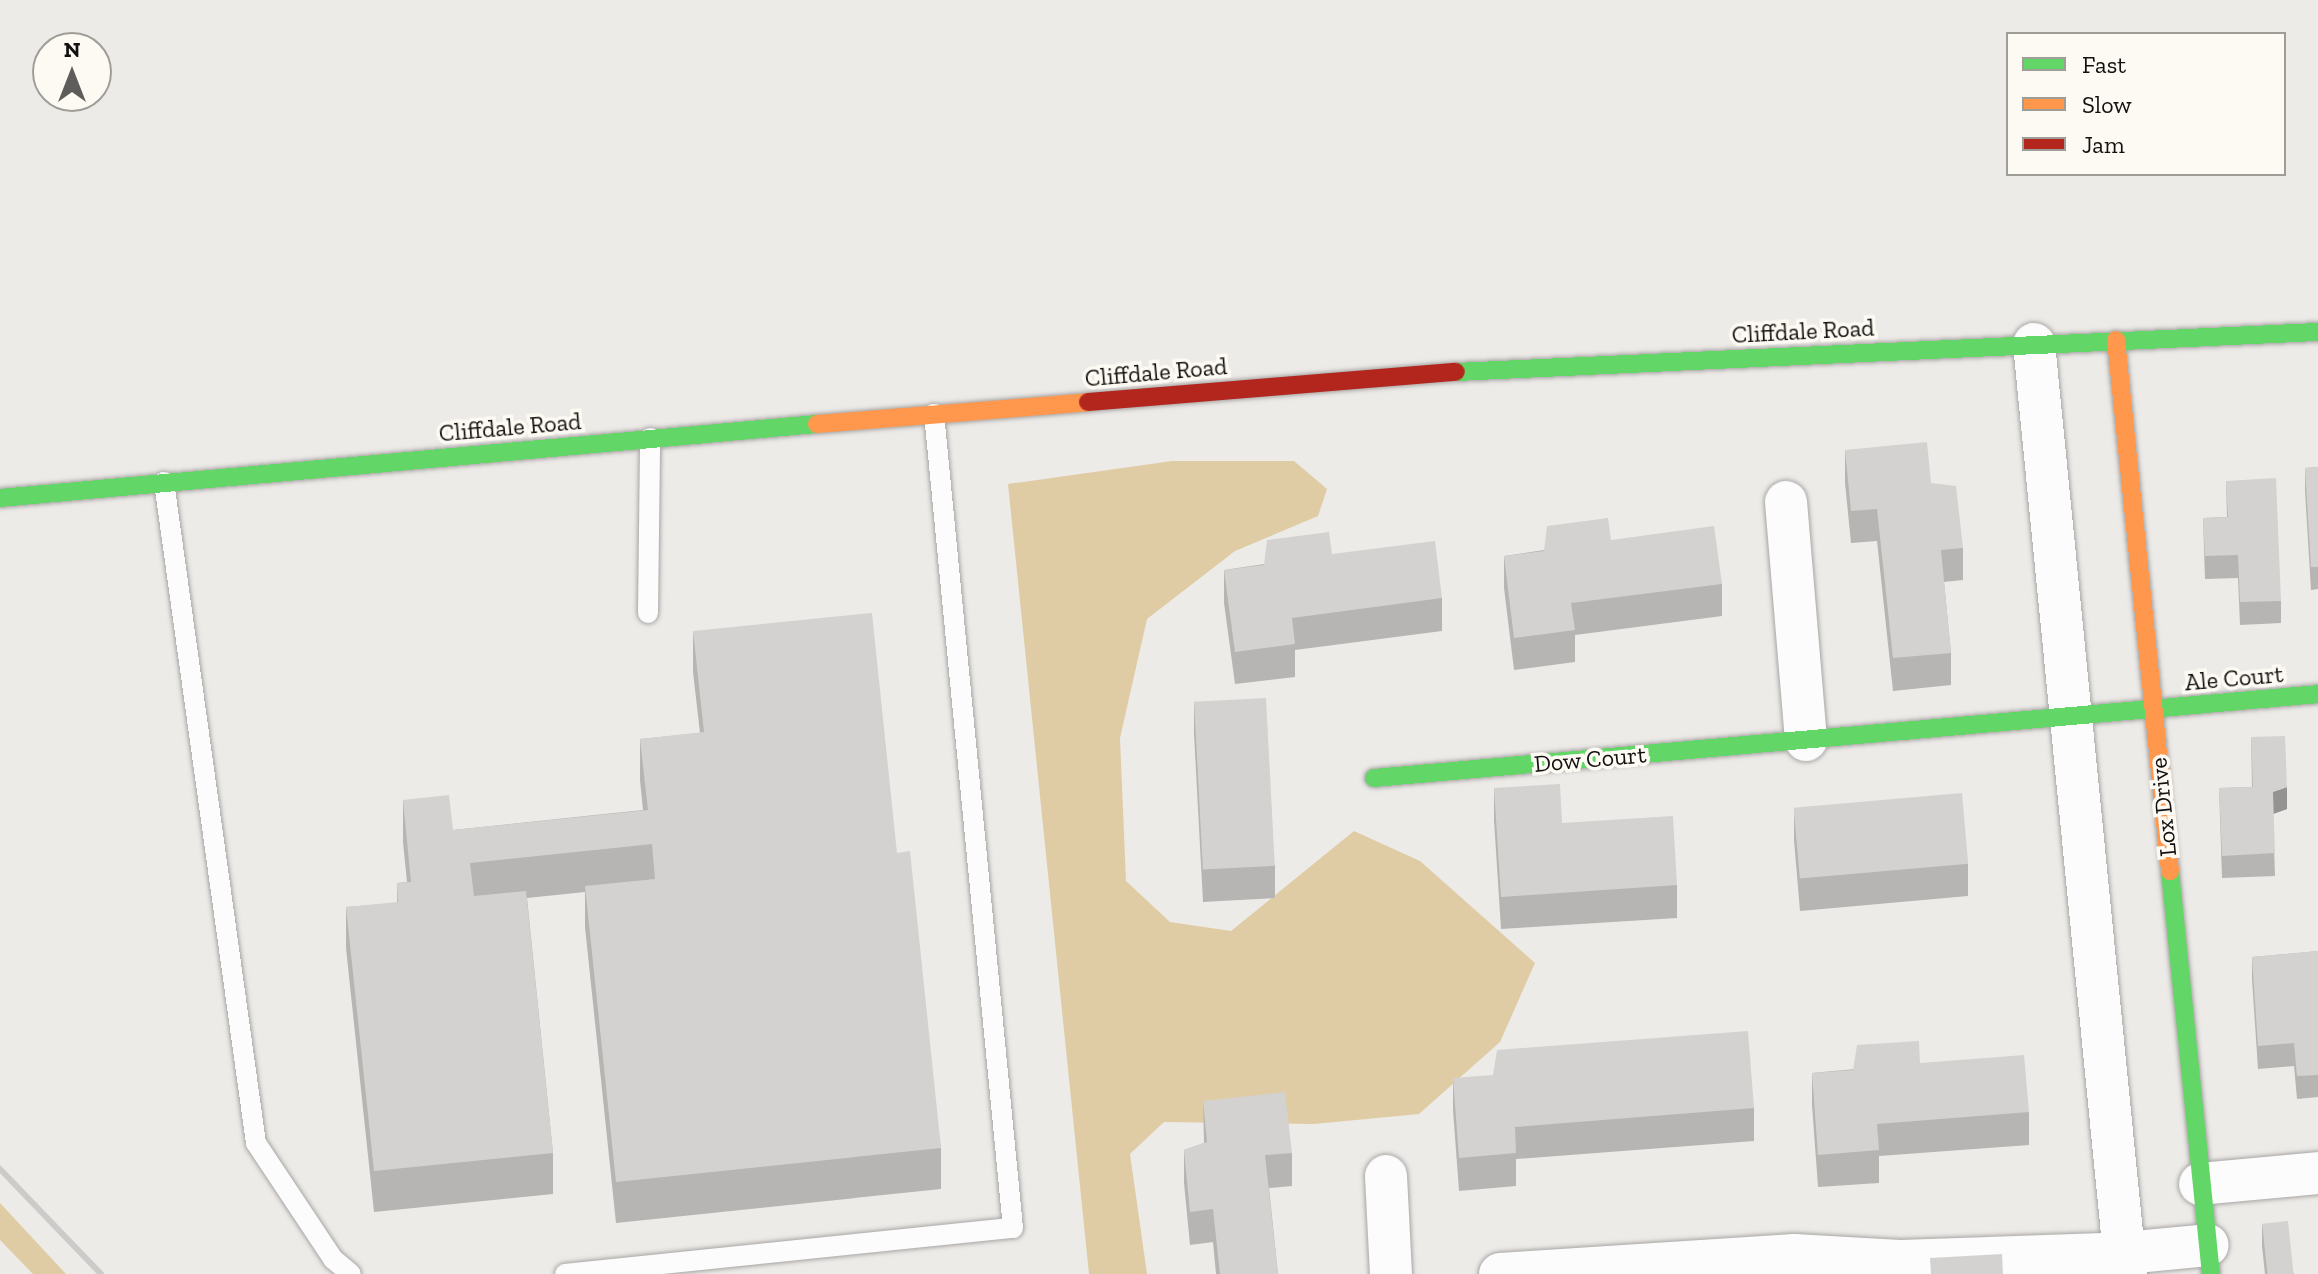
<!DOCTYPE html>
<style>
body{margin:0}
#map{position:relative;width:2318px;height:1274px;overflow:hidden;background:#edebe8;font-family:"Zilla Slab",serif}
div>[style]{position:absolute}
.forest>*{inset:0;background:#dfcca4}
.roads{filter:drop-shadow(0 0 2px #a8a6a4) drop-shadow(0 0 2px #a8a6a4)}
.lane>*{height:20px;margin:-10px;padding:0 10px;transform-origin:10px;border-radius:10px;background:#fcfcfc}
.street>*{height:42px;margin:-21px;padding:0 21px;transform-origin:21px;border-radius:21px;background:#fcfcfc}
.fast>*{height:18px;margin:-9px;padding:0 9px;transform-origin:9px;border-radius:9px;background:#63d668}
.slow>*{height:18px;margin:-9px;padding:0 9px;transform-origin:9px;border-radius:9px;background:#ff974d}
.jam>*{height:18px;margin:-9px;padding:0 9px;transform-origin:9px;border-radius:9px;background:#b3261e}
.rail>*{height:6px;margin:-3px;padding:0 3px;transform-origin:3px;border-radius:3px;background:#cbcbca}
.wall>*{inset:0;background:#b6b5b3}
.shaded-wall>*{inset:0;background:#949392}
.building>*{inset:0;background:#d4d2d0;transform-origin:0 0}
span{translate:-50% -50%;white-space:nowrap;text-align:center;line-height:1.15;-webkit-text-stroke:7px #fdfaf3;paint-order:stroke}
.street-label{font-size:24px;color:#12110f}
.legend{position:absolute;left:2006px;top:32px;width:280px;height:144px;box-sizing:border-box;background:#fdfaf3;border:2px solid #9f9d98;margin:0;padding:10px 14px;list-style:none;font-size:24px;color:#12110f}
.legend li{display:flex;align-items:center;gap:16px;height:40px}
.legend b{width:40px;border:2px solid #9f9d98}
.north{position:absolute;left:32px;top:32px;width:80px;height:80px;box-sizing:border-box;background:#fdfaf3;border:2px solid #9f9d98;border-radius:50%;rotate:0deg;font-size:22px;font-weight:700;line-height:32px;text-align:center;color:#12110f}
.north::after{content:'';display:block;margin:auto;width:28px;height:36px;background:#5f5d5b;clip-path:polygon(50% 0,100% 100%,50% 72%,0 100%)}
</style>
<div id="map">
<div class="forest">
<div style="clip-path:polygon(1172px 461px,1294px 461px,1327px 489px,1318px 516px,1235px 551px,1147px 619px,1120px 738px,1126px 881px,1170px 922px,1231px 931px,1354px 831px,1420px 861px,1535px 963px,1500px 1042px,1419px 1114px,1314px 1124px,1164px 1122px,1130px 1154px,1147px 1274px,1089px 1274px,1008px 484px)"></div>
<div style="clip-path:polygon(0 1203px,66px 1274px,33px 1274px,0 1240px)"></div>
</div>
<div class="roads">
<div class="lane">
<div style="left:164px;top:482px;width:667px;rotate:82.08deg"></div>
<div style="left:256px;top:1143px;width:139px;rotate:56.4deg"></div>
<div style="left:333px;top:1259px;width:23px;rotate:40deg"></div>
<div style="left:648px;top:613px;width:175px;rotate:-89.3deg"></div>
<div style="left:565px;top:1274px;width:450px;rotate:-5.9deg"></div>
<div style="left:1013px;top:1228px;width:818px;rotate:-95.54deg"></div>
</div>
<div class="street">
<div style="left:2034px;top:344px;width:935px;rotate:84.35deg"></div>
<div style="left:1786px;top:502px;width:239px;rotate:85.2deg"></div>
<div style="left:1386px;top:1176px;width:98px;rotate:87.1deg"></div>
<div style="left:2200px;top:1184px;width:119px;rotate:-5.3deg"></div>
<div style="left:1500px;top:1274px;width:295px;rotate:-3.7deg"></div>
<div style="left:1794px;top:1255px;width:106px;rotate:3.2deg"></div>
<div style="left:1900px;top:1261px;width:225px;rotate:-2deg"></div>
<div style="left:2125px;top:1253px;width:83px;rotate:-5.5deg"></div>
</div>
<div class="fast">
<div style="left:1456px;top:372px;width:863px;rotate:-2.66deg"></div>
<div style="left:0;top:498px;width:820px;rotate:-5.18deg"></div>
<div style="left:1374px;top:778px;width:948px;rotate:-5.08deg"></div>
<div style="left:2170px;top:871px;width:405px;rotate:84.2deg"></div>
</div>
<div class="slow">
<div style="left:2116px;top:340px;width:534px;rotate:84.19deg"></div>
<div style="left:817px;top:424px;width:272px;rotate:-4.6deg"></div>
</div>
<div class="jam">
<div style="left:1088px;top:402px;width:369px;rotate:-4.7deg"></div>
</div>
</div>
<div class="rail">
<div style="left:0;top:1169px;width:146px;rotate:46.1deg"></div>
</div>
<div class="wall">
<div style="clip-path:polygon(1845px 450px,1931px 483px,1963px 548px,1963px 580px,1944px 582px,1951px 653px,1951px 685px,1893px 691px,1877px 541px,1851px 543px,1845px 483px)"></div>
<div style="clip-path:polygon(2318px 467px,2318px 589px,2311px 590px,2305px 491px,2305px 468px)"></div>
<div style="clip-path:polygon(2226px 481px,2281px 601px,2281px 623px,2240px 625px,2238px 578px,2205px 579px,2203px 518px,2227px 517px)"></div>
<div style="clip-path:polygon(1611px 540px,1722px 584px,1722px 616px,1575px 635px,1575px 662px,1514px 670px,1504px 588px,1504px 556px)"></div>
<div style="clip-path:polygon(1332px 554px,1442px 598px,1442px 631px,1295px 650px,1295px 677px,1235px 684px,1224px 603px,1224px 570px)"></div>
<div style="clip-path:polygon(693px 631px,897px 853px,941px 1148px,941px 1189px,616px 1223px,585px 927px,585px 892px,527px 898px,553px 1153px,553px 1194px,374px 1212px,346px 948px,346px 907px,397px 903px,397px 883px,407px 882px,403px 842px,403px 800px,453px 830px,643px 810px,640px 780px,640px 739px,700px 733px,693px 672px)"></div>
<div style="clip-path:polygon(1194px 701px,1275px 866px,1275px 898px,1203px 902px,1194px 734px)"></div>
<div style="clip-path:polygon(2251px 737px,2287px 809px,2273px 814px,2275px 876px,2222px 878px,2219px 788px,2252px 787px)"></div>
<div style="clip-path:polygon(1494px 788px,1562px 823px,1677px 885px,1677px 918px,1501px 929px,1494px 820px)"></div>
<div style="clip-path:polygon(1794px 808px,1968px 864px,1968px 896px,1800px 911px,1794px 840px)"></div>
<div style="clip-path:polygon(2318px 951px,2318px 1097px,2297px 1099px,2294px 1066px,2258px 1069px,2252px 979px,2252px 957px)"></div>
<div style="clip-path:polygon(1920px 1063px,2029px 1112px,2029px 1145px,1879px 1156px,1879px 1183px,1818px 1187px,1812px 1105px,1812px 1073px)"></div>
<div style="clip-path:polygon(1453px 1078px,1754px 1108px,1754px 1141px,1516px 1159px,1516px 1186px,1459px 1191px,1453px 1110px)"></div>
<div style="clip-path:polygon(1203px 1101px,1292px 1153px,1292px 1186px,1269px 1188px,1278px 1274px,1216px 1274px,1213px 1242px,1190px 1245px,1184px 1183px,1184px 1150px,1204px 1143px)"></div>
<div style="clip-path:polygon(2262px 1224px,2294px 1274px,2265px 1274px,2262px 1246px)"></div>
</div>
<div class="shaded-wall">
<div style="clip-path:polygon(2287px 787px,2287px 809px,2273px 814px,2273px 792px)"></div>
</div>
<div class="building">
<div style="clip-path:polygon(1927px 442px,1931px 483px,1956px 486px,1963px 548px,1941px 550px,1951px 653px,1893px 658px,1877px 509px,1851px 511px,1845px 450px)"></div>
<div style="clip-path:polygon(2318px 467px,2318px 567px,2311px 567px,2305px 468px)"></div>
<div style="clip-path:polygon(2276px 478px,2281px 601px,2240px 602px,2238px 555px,2205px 556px,2203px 518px,2228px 517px,2226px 481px)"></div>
<div style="clip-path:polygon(1608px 518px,1611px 540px,1714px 526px,1722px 584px,1571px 603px,1575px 630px,1514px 638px,1504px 556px,1544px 551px,1547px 526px)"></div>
<div style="clip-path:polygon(1329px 532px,1332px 554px,1435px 541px,1442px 598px,1292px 618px,1295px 644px,1235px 652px,1224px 570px,1264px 565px,1267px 540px)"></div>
<div style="clip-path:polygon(872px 613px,897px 853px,910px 851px,941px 1148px,616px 1182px,585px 886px,655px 879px,652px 844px,470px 863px,474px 896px,526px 891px,553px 1153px,374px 1171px,346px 907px,398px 902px,397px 883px,411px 882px,403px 800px,449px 795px,453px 830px,648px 810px,640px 739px,704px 732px,693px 631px)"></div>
<div style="left:1266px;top:698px;width:168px;height:72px;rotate:87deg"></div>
<div style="clip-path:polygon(2285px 736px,2287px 787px,2273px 792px,2275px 853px,2222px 856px,2219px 788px,2253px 787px,2251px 737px)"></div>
<div style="clip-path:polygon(1560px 784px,1562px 823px,1673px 816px,1677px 885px,1501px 897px,1494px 788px)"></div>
<div style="left:1962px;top:793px;width:71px;height:169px;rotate:85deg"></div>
<div style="clip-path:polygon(2318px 951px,2318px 1075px,2297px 1076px,2294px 1043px,2258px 1046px,2252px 957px)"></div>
<div style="clip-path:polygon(1748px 1031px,1754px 1108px,1515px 1127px,1516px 1153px,1459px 1158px,1453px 1078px,1493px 1075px,1497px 1050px)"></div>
<div style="clip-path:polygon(1919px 1041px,1920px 1063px,2024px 1055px,2029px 1112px,1877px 1124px,1879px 1150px,1818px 1155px,1812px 1073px,1853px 1070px,1857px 1045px)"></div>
<div style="clip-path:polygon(1285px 1092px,1292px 1153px,1265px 1155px,1278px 1274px,1220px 1274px,1213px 1209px,1190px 1212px,1184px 1150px,1207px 1142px,1203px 1101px)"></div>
<div style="left:2288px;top:1221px;width:53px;height:26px;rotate:84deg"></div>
<div style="clip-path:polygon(2002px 1254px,2003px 1274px,1931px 1274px,1930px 1258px)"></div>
</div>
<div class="street-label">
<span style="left:1803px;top:331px;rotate:-3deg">Cliffdale Road</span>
<span style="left:1156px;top:372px;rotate:-5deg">Cliffdale Road</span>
<span style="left:510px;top:427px;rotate:-5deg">Cliffdale Road</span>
<span style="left:2234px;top:678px;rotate:-5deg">Ale Court</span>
<span style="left:1590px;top:759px;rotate:-5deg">Dow Court</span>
<span style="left:2163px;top:807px;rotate:-96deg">Lox Drive</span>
</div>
<ul class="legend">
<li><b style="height:10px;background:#63d668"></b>Fast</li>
<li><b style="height:10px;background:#ff974d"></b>Slow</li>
<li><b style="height:10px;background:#b3261e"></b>Jam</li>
</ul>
<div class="north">N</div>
</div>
